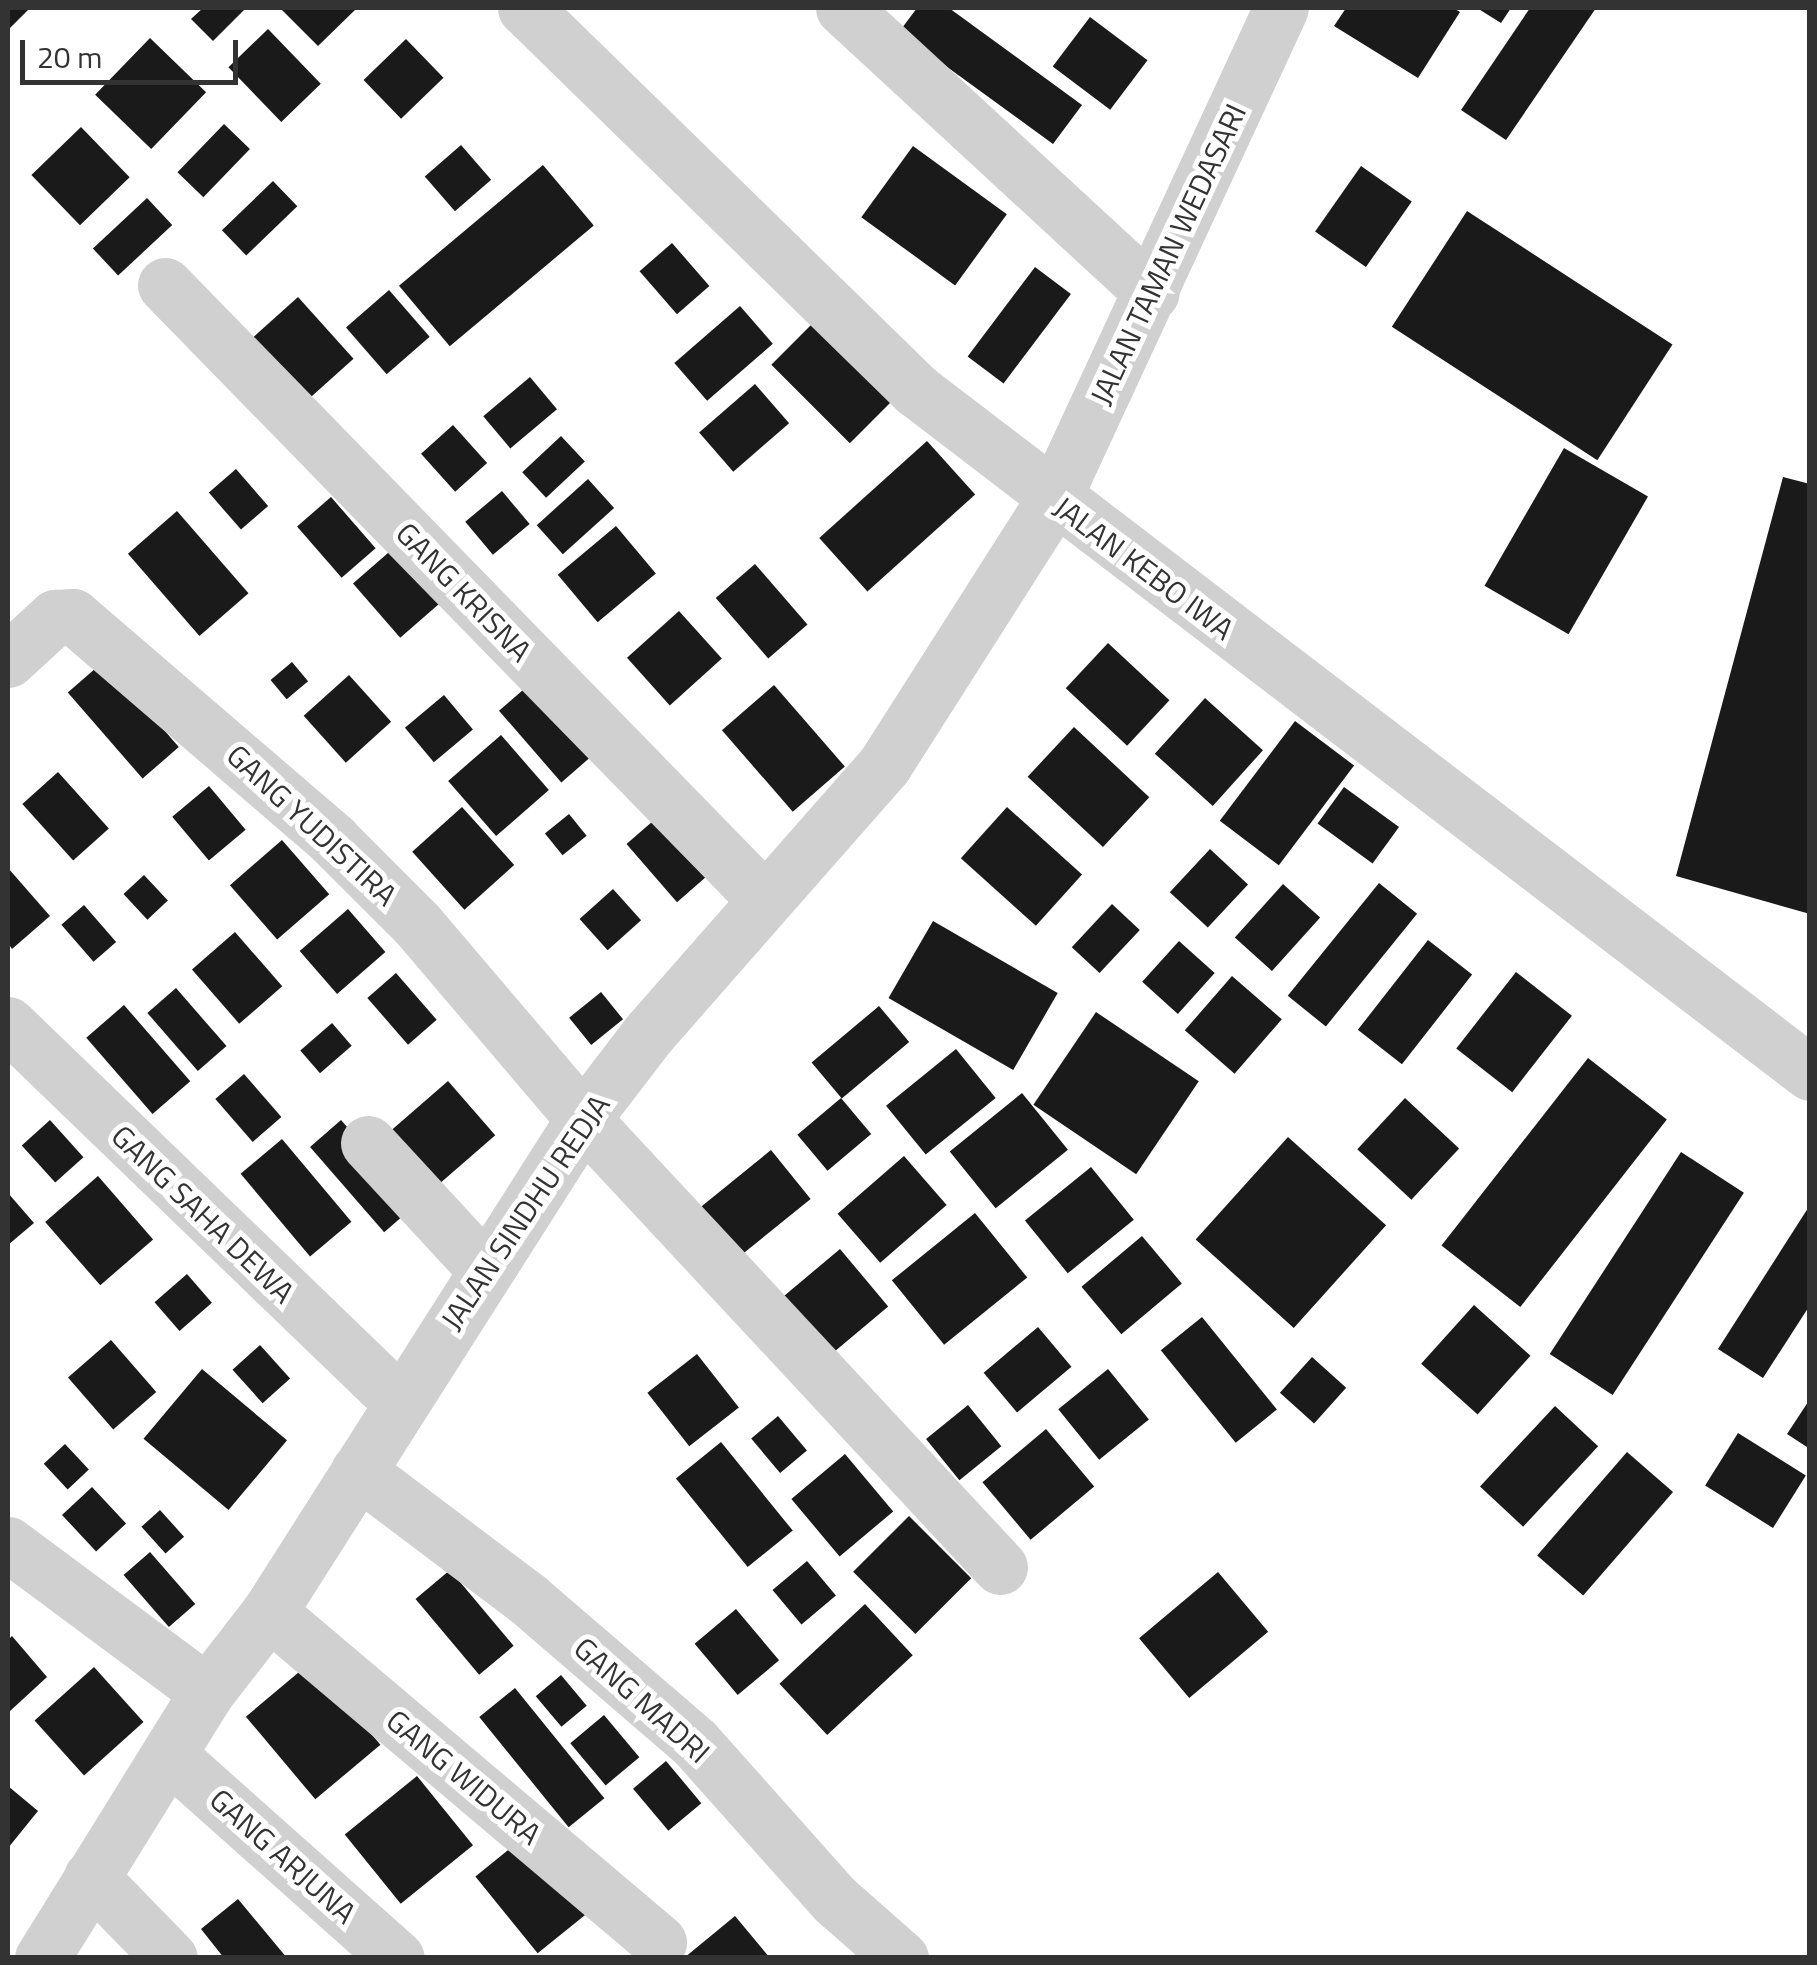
<!DOCTYPE html>
<style>
body{margin:0}
#map{position:relative;width:1817px;height:1965px;overflow:hidden;background:#fff;font-family:"Titillium Web",sans-serif}
div>[style]{position:absolute}
.building>*{inset:0;background:#1a1a1a;transform-origin:0 0}
.minor>*{height:55px;margin:-27.5px;padding:0 27.5px;transform-origin:27.5px;border-radius:27.5px;background:#d0d0d0}
span{translate:-50% -50%;white-space:nowrap;text-align:center;line-height:1.15;-webkit-text-stroke:10px #fff;paint-order:stroke}
.street-label{font-size:30px;color:#333}
.frame{position:absolute;inset:0;border:10px solid #333;pointer-events:none}
.scale{position:absolute;left:20px;top:40px;width:218px;height:45px;box-sizing:border-box;border:5px solid #333;border-top:0;padding-left:12px;font-size:30px;line-height:35px;white-space:nowrap;color:#333;-webkit-text-stroke:8px #fff;paint-order:stroke}
</style>
<div id="map">
<div class="building">
<div style="clip-path:polygon(8px 8px,30px 8px,8px 30px)"></div>
<div style="clip-path:polygon(203px 8px,246px 8px,213px 41px,191px 19px)"></div>
<div style="clip-path:polygon(280px 8px,357px 8px,318px 46px)"></div>
<div style="clip-path:polygon(917px 8px,949px 8px,1082px 105px,1053px 144px,899px 32px)"></div>
<div style="clip-path:polygon(1346px 8px,1453px 8px,1460px 12px,1418px 78px,1334px 26px)"></div>
<div style="clip-path:polygon(1477px 8px,1511px 8px,1501px 23px)"></div>
<div style="clip-path:polygon(1530px 8px,1596px 8px,1506px 140px,1461px 110px)"></div>
<div style="left:1090px;top:17px;width:72px;height:62px;rotate:37deg"></div>
<div style="left:268px;top:29px;width:76px;height:55px;rotate:46deg"></div>
<div style="left:150px;top:38px;width:78px;height:79px;rotate:44deg"></div>
<div style="left:406px;top:39px;width:54px;height:59px;rotate:46deg"></div>
<div style="left:224px;top:124px;width:36px;height:67px;rotate:44deg"></div>
<div style="left:81px;top:127px;width:70px;height:69px;rotate:46deg"></div>
<div style="left:461px;top:145px;width:46px;height:48px;rotate:49deg"></div>
<div style="left:913px;top:146px;width:116px;height:88px;rotate:36deg"></div>
<div style="left:543px;top:165px;width:79px;height:188px;rotate:50deg"></div>
<div style="left:1361px;top:166px;width:62px;height:80px;rotate:35deg"></div>
<div style="left:273px;top:181px;width:35px;height:71px;rotate:46deg"></div>
<div style="left:147px;top:198px;width:37px;height:74px;rotate:47deg"></div>
<div style="left:1467px;top:211px;width:245px;height:138px;rotate:33deg"></div>
<div style="left:672px;top:243px;width:57px;height:43px;rotate:49deg"></div>
<div style="left:1035px;top:267px;width:45px;height:112px;rotate:37deg"></div>
<div style="left:389px;top:290px;width:62px;height:57px;rotate:49deg"></div>
<div style="left:298px;top:297px;width:83px;height:69px;rotate:48deg"></div>
<div style="left:740px;top:306px;width:50px;height:87px;rotate:49deg"></div>
<div style="left:818px;top:318px;width:111px;height:66px;rotate:45deg"></div>
<div style="left:530px;top:377px;width:42px;height:61px;rotate:50deg"></div>
<div style="left:755px;top:384px;width:52px;height:74px;rotate:49deg"></div>
<div style="left:453px;top:425px;width:51px;height:43px;rotate:48deg"></div>
<div style="left:561px;top:436px;width:35px;height:53px;rotate:47deg"></div>
<div style="left:927px;top:441px;width:72px;height:145px;rotate:48deg"></div>
<div style="left:1564px;top:448px;width:97px;height:159px;rotate:30deg"></div>
<div style="left:236px;top:469px;width:49px;height:36px;rotate:49deg"></div>
<div style="clip-path:polygon(1783px 477px,1810px 484px,1810px 914px,1676px 876px)"></div>
<div style="left:588px;top:479px;width:39px;height:69px;rotate:48deg"></div>
<div style="left:502px;top:491px;width:43px;height:48px;rotate:50deg"></div>
<div style="left:331px;top:497px;width:68px;height:45px;rotate:49deg"></div>
<div style="left:177px;top:511px;width:109px;height:65px;rotate:49deg"></div>
<div style="left:616px;top:526px;width:62px;height:76px;rotate:50deg"></div>
<div style="left:396px;top:546px;width:72px;height:57px;rotate:49deg"></div>
<div style="left:755px;top:564px;width:80px;height:52px;rotate:49deg"></div>
<div style="left:679px;top:611px;width:64px;height:70px;rotate:48deg"></div>
<div style="left:1108px;top:643px;width:84px;height:62px;rotate:43deg"></div>
<div style="left:104px;top:661px;width:114px;height:48px;rotate:49deg"></div>
<div style="left:292px;top:662px;width:25px;height:28px;rotate:50deg"></div>
<div style="left:349px;top:675px;width:63px;height:61px;rotate:48deg"></div>
<div style="left:539px;top:676px;width:95px;height:53px;rotate:49deg"></div>
<div style="left:774px;top:685px;width:108px;height:69px;rotate:49deg"></div>
<div style="left:444px;top:695px;width:45px;height:51px;rotate:50deg"></div>
<div style="left:1205px;top:698px;width:78px;height:75px;rotate:42deg"></div>
<div style="left:1295px;top:721px;width:74px;height:125px;rotate:37deg"></div>
<div style="left:1074px;top:727px;width:103px;height:68px;rotate:43deg"></div>
<div style="left:501px;top:735px;width:73px;height:70px;rotate:49deg"></div>
<div style="left:58px;top:772px;width:76px;height:48px;rotate:48deg"></div>
<div style="left:209px;top:786px;width:57px;height:48px;rotate:50deg"></div>
<div style="left:1344px;top:787px;width:68px;height:45px;rotate:36deg"></div>
<div style="left:462px;top:807px;width:78px;height:67px;rotate:48deg"></div>
<div style="left:1007px;top:807px;width:101px;height:69px;rotate:42deg"></div>
<div style="left:668px;top:808px;width:77px;height:55px;rotate:49deg"></div>
<div style="left:569px;top:814px;width:28px;height:31px;rotate:51deg"></div>
<div style="left:282px;top:840px;width:72px;height:69px;rotate:49deg"></div>
<div style="left:1210px;top:849px;width:52px;height:59px;rotate:43deg"></div>
<div style="clip-path:polygon(8px 868px,50px 916px,12px 949px,8px 943px)"></div>
<div style="left:144px;top:875px;width:35px;height:28px;rotate:47deg"></div>
<div style="left:1379px;top:883px;width:49px;height:145px;rotate:39deg"></div>
<div style="left:1283px;top:884px;width:50px;height:72px;rotate:42deg"></div>
<div style="left:613px;top:889px;width:42px;height:45px;rotate:48deg"></div>
<div style="left:1112px;top:904px;width:38px;height:59px;rotate:43deg"></div>
<div style="left:84px;top:905px;width:49px;height:30px;rotate:49deg"></div>
<div style="left:348px;top:909px;width:57px;height:64px;rotate:49deg"></div>
<div style="left:933px;top:921px;width:144px;height:89px;rotate:30deg"></div>
<div style="left:235px;top:932px;width:72px;height:57px;rotate:49deg"></div>
<div style="left:1428px;top:940px;width:56px;height:114px;rotate:38deg"></div>
<div style="left:1179px;top:941px;width:48px;height:55px;rotate:42deg"></div>
<div style="left:1516px;top:972px;width:71px;height:97px;rotate:38deg"></div>
<div style="left:396px;top:973px;width:62px;height:38px;rotate:49deg"></div>
<div style="left:1232px;top:976px;width:66px;height:72px;rotate:41deg"></div>
<div style="left:176px;top:988px;width:77px;height:38px;rotate:49deg"></div>
<div style="left:601px;top:992px;width:35px;height:41px;rotate:51deg"></div>
<div style="left:124px;top:1005px;width:101px;height:50px;rotate:49deg"></div>
<div style="left:879px;top:1006px;width:47px;height:88px;rotate:50deg"></div>
<div style="left:1096px;top:1012px;width:124px;height:112px;rotate:34deg"></div>
<div style="left:332px;top:1023px;width:30px;height:42px;rotate:49deg"></div>
<div style="left:956px;top:1049px;width:63px;height:90px;rotate:51deg"></div>
<div style="left:1588px;top:1058px;width:100px;height:238px;rotate:38deg"></div>
<div style="left:244px;top:1074px;width:57px;height:38px;rotate:49deg"></div>
<div style="left:448px;top:1081px;width:72px;height:93px;rotate:49deg"></div>
<div style="left:1022px;top:1093px;width:73px;height:93px;rotate:51deg"></div>
<div style="left:841px;top:1098px;width:47px;height:57px;rotate:50deg"></div>
<div style="left:1405px;top:1098px;width:74px;height:70px;rotate:43deg"></div>
<div style="left:50px;top:1120px;width:50px;height:38px;rotate:48deg"></div>
<div style="left:341px;top:1120px;width:113px;height:41px;rotate:49deg"></div>
<div style="left:1288px;top:1137px;width:132px;height:138px;rotate:42deg"></div>
<div style="left:282px;top:1139px;width:108px;height:54px;rotate:50deg"></div>
<div style="left:771px;top:1150px;width:63px;height:92px;rotate:51deg"></div>
<div style="left:1681px;top:1152px;width:75px;height:241px;rotate:33deg"></div>
<div style="left:904px;top:1156px;width:65px;height:88px;rotate:49deg"></div>
<div style="left:1091px;top:1167px;width:68px;height:85px;rotate:51deg"></div>
<div style="left:98px;top:1176px;width:84px;height:70px;rotate:49deg"></div>
<div style="clip-path:polygon(8px 1193px,34px 1223px,8px 1245px)"></div>
<div style="clip-path:polygon(1810px 1205px,1810px 1305px,1763px 1378px,1718px 1349px)"></div>
<div style="left:975px;top:1213px;width:83px;height:107px;rotate:51deg"></div>
<div style="left:1142px;top:1236px;width:62px;height:79px;rotate:50deg"></div>
<div style="left:840px;top:1249px;width:75px;height:77px;rotate:50deg"></div>
<div style="left:187px;top:1274px;width:38px;height:43px;rotate:49deg"></div>
<div style="left:1474px;top:1305px;width:76px;height:79px;rotate:42deg"></div>
<div style="left:1202px;top:1317px;width:119px;height:53px;rotate:51deg"></div>
<div style="left:1038px;top:1327px;width:52px;height:71px;rotate:50deg"></div>
<div style="left:111px;top:1340px;width:69px;height:57px;rotate:49deg"></div>
<div style="left:260px;top:1345px;width:45px;height:37px;rotate:48deg"></div>
<div style="left:697px;top:1354px;width:68px;height:63px;rotate:52deg"></div>
<div style="left:1312px;top:1357px;width:46px;height:48px;rotate:42deg"></div>
<div style="left:202px;top:1369px;width:111px;height:91px;rotate:40deg"></div>
<div style="left:1108px;top:1369px;width:65px;height:64px;rotate:51deg"></div>
<div style="clip-path:polygon(1810px 1399px,1810px 1449px,1787px 1434px)"></div>
<div style="left:968px;top:1405px;width:53px;height:54px;rotate:51deg"></div>
<div style="left:1555px;top:1406px;width:59px;height:110px;rotate:43deg"></div>
<div style="left:778px;top:1416px;width:45px;height:35px;rotate:50deg"></div>
<div style="left:1046px;top:1429px;width:75px;height:83px;rotate:50deg"></div>
<div style="left:1738px;top:1433px;width:80px;height:62px;rotate:32deg"></div>
<div style="left:721px;top:1442px;width:114px;height:58px;rotate:51deg"></div>
<div style="left:65px;top:1444px;width:35px;height:29px;rotate:47deg"></div>
<div style="left:1627px;top:1452px;width:61px;height:137px;rotate:41deg"></div>
<div style="left:845px;top:1454px;width:75px;height:70px;rotate:50deg"></div>
<div style="left:92px;top:1487px;width:50px;height:41px;rotate:47deg"></div>
<div style="left:160px;top:1510px;width:36px;height:25px;rotate:48deg"></div>
<div style="left:909px;top:1516px;width:88px;height:79px;rotate:45deg"></div>
<div style="left:150px;top:1552px;width:69px;height:35px;rotate:49deg"></div>
<div style="left:807px;top:1561px;width:45px;height:45px;rotate:50deg"></div>
<div style="left:450px;top:1570px;width:99px;height:45px;rotate:50deg"></div>
<div style="left:1218px;top:1572px;width:78px;height:103px;rotate:50deg"></div>
<div style="left:865px;top:1604px;width:70px;height:117px;rotate:47deg"></div>
<div style="left:736px;top:1609px;width:67px;height:54px;rotate:50deg"></div>
<div style="clip-path:polygon(12px 1636px,47px 1677px,9px 1712px,8px 1640px)"></div>
<div style="left:311px;top:1662px;width:108px;height:85px;rotate:50deg"></div>
<div style="left:94px;top:1667px;width:74px;height:80px;rotate:48deg"></div>
<div style="left:561px;top:1675px;width:40px;height:33px;rotate:50deg"></div>
<div style="left:515px;top:1688px;width:142px;height:46px;rotate:51deg"></div>
<div style="left:604px;top:1715px;width:55px;height:44px;rotate:50deg"></div>
<div style="left:666px;top:1761px;width:55px;height:43px;rotate:50deg"></div>
<div style="left:417px;top:1776px;width:89px;height:93px;rotate:51deg"></div>
<div style="clip-path:polygon(8px 1786px,38px 1811px,8px 1848px)"></div>
<div style="left:529px;top:1833px;width:99px;height:69px;rotate:51deg"></div>
<div style="clip-path:polygon(238px 1899px,287px 1958px,224px 1958px,201px 1929px)"></div>
<div style="clip-path:polygon(735px 1916px,770px 1958px,684px 1958px)"></div>
</div>
<div class="minor">
<div style="left:525px;top:8px;width:547px;rotate:44.33deg"></div>
<div style="left:916px;top:390px;width:1125px;rotate:37.38deg"></div>
<div style="left:843px;top:8px;width:420px;rotate:42.7deg"></div>
<div style="left:165px;top:285px;width:858px;rotate:45.71deg"></div>
<div style="left:8px;top:660px;width:64px;rotate:-42.5deg"></div>
<div style="left:55px;top:617px;width:18px;rotate:-3deg"></div>
<div style="left:73px;top:616px;width:343px;rotate:40.7deg"></div>
<div style="left:333px;top:840px;width:119px;rotate:45deg"></div>
<div style="left:417px;top:924px;width:256px;rotate:49.6deg"></div>
<div style="left:583px;top:1119px;width:612px;rotate:47.05deg"></div>
<div style="left:8px;top:1024px;width:545px;rotate:43.96deg"></div>
<div style="left:368px;top:1143px;width:173px;rotate:47.3deg"></div>
<div style="left:358px;top:1471px;width:214px;rotate:37deg"></div>
<div style="left:529px;top:1600px;width:219px;rotate:40.7deg"></div>
<div style="left:695px;top:1743px;width:210px;rotate:48.3deg"></div>
<div style="left:835px;top:1900px;width:88px;rotate:41.3deg"></div>
<div style="left:8px;top:1544px;width:248px;rotate:36.6deg"></div>
<div style="left:269px;top:1612px;width:511px;rotate:40.24deg"></div>
<div style="left:169px;top:1755px;width:305px;rotate:41.7deg"></div>
<div style="left:91px;top:1877px;width:113px;rotate:45.7deg"></div>
<div style="left:42px;top:1958px;width:313px;rotate:-58.2deg"></div>
<div style="left:207px;top:1692px;width:101px;rotate:-52.2deg"></div>
<div style="left:269px;top:1612px;width:585px;rotate:-57.51deg"></div>
<div style="left:583px;top:1119px;width:108px;rotate:-52.5deg"></div>
<div style="left:649px;top:1033px;width:358px;rotate:-48.7deg"></div>
<div style="left:885px;top:764px;width:313px;rotate:-57.5deg"></div>
<div style="left:1053px;top:500px;width:542px;rotate:-65.14deg"></div>
</div>
<div class="street-label">
<span style="left:1168px;top:254px;rotate:-65deg">JALAN TAMAN WEDASARI</span>
<span style="left:1144px;top:568px;rotate:37deg">JALAN KEBO IWA</span>
<span style="left:464px;top:592px;rotate:46deg">GANG KRISNA</span>
<span style="left:312px;top:825px;rotate:43deg">GANG YUDISTIRA</span>
<span style="left:525px;top:1212px;rotate:-56deg">JALAN SINDHU REDJA</span>
<span style="left:203px;top:1214px;rotate:44deg">GANG SAHA DEWA</span>
<span style="left:642px;top:1700px;rotate:42deg">GANG MADRI</span>
<span style="left:464px;top:1777px;rotate:40deg">GANG WIDURA</span>
<span style="left:283px;top:1856px;rotate:42deg">GANG ARJUNA</span>
</div>
<div class="frame"></div>
<div class="scale">20 m</div>
</div>
